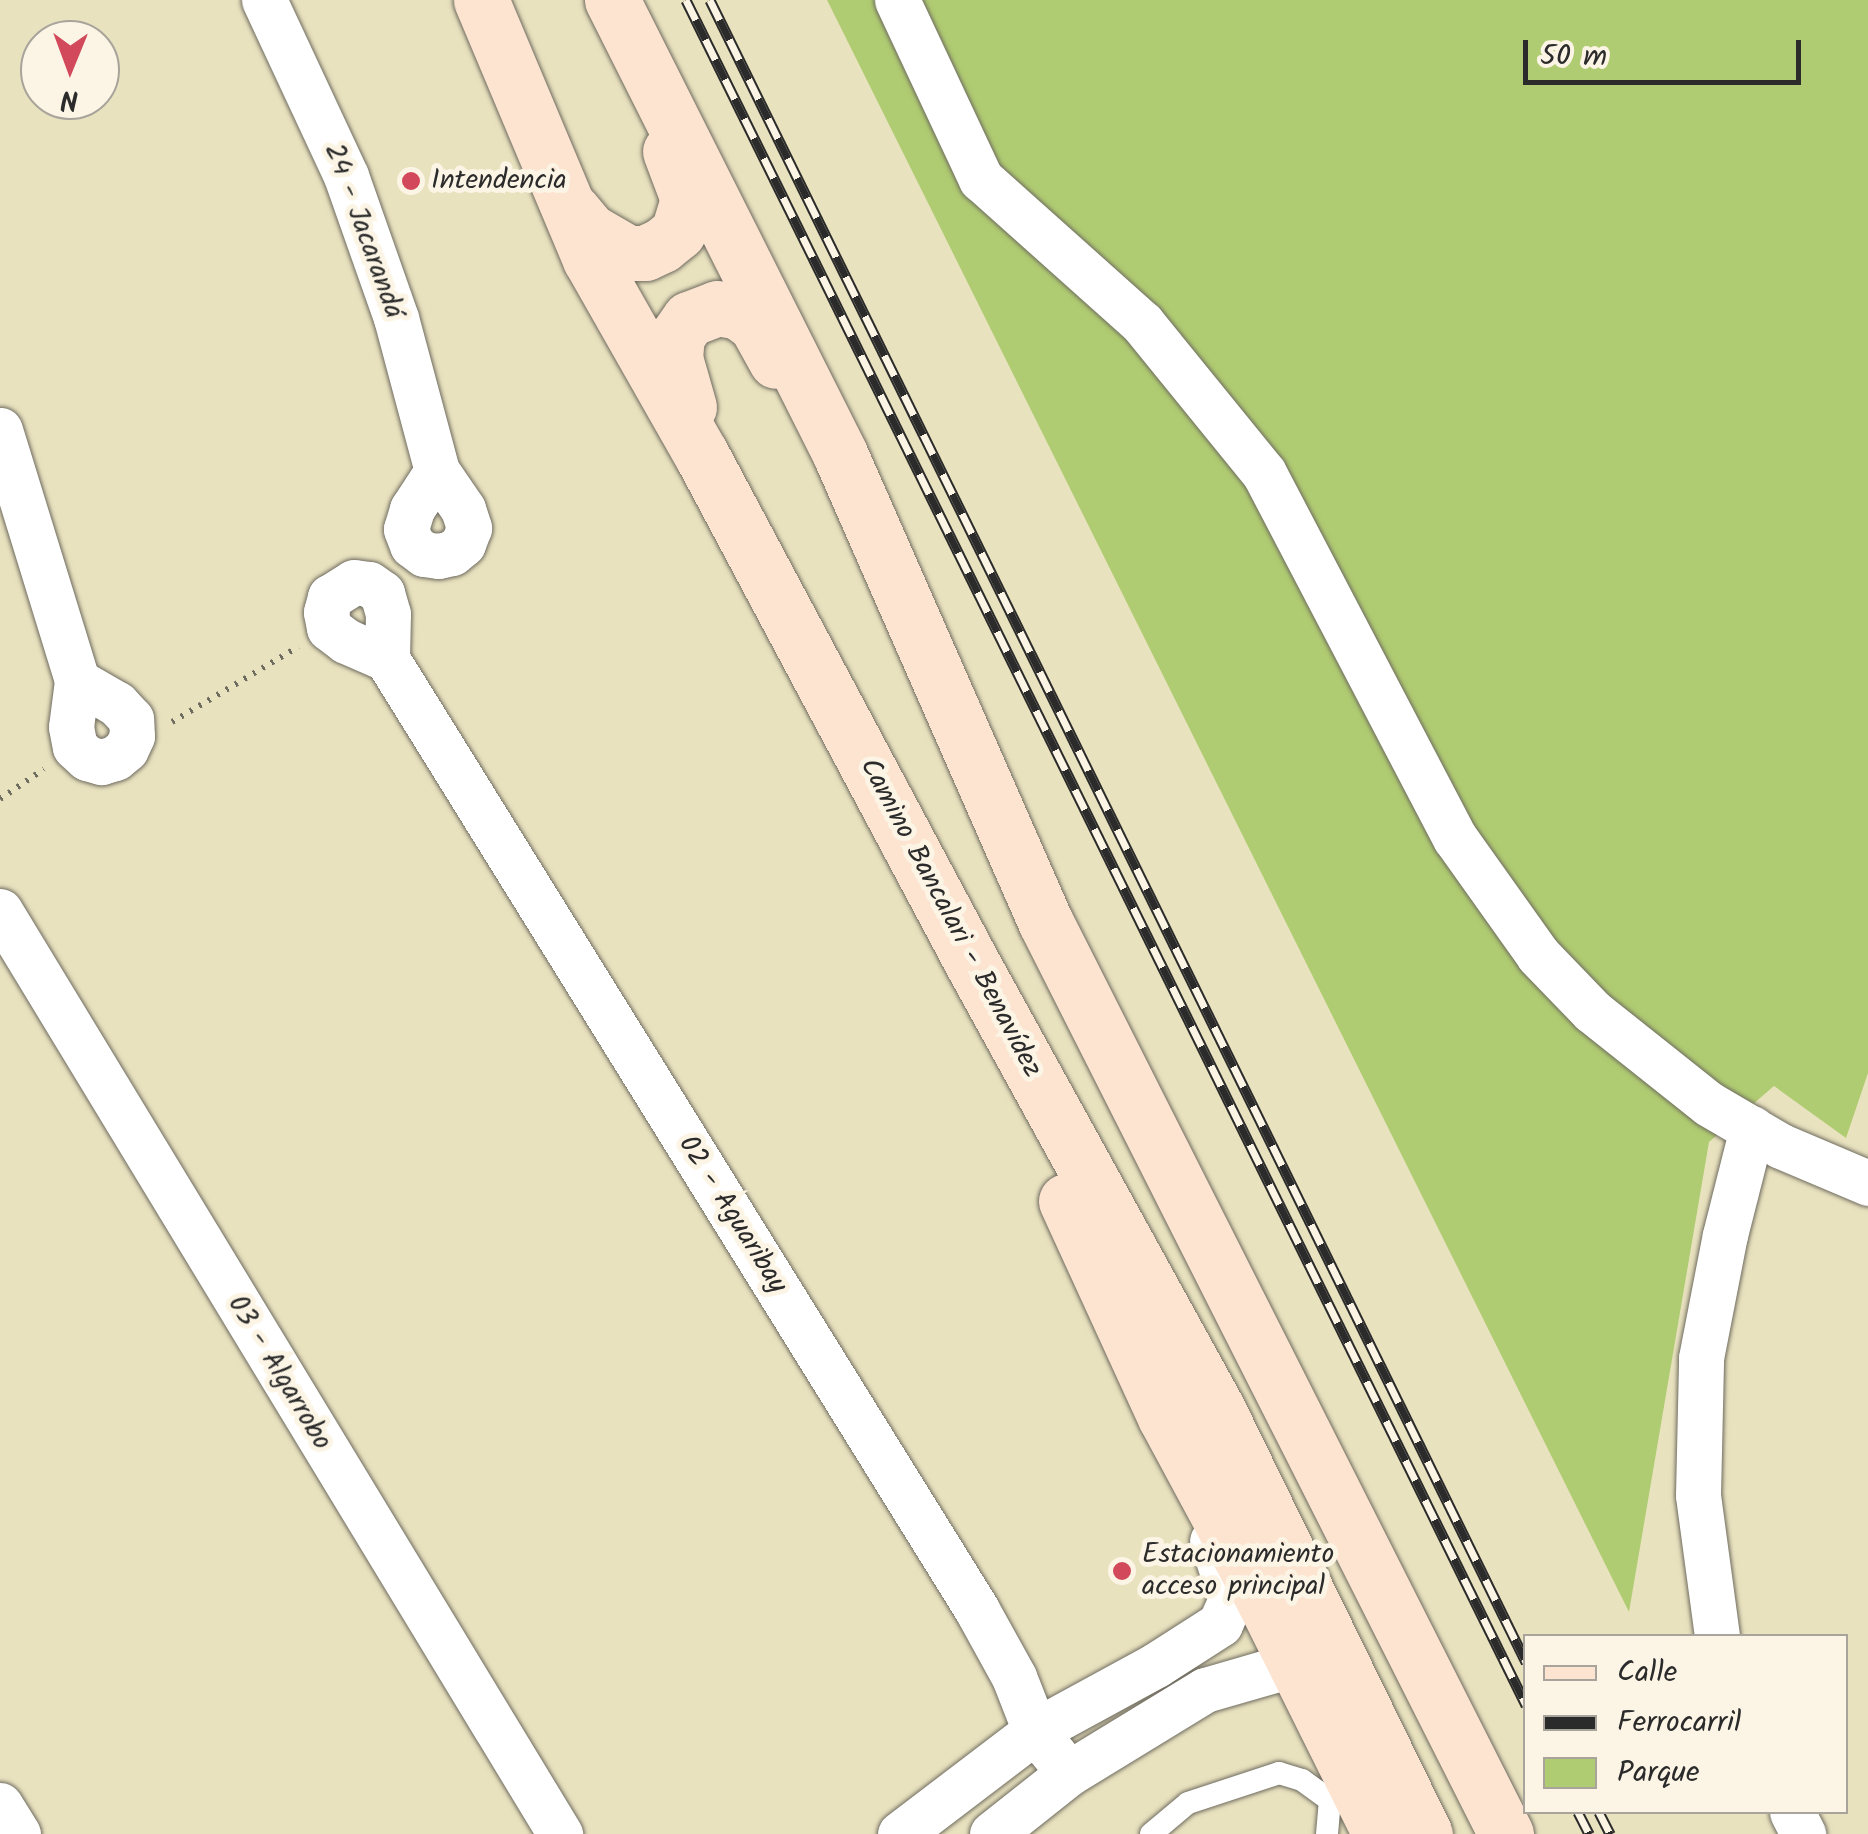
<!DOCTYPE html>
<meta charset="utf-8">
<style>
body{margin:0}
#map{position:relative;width:1868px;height:1834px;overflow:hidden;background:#e9e2bf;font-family:Kalam,sans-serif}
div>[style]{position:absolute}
.green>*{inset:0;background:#b0cc72}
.path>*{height:6px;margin-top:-3px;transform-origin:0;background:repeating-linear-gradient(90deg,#6e6b5f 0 2.5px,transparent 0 10.5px)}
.roads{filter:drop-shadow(0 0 2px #6e6b5f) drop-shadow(0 0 2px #6e6b5f)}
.lane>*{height:22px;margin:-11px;padding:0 11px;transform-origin:11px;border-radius:11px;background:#fff}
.street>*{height:45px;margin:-22.5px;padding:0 22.5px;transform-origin:22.5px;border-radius:22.5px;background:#fff}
.secondary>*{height:55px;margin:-27.5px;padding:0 27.5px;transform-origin:27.5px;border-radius:27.5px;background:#fde4d1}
.rail>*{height:11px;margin-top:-5.5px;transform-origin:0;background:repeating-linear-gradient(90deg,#fcf5e5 0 22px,#2b2b2b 0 44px);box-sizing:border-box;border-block:2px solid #2b2b2b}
.dots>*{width:28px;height:28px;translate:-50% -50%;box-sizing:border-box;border:5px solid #fcf5e5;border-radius:50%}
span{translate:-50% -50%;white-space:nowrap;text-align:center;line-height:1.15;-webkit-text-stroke:10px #fcf5e5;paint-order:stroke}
.poi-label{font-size:28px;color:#2b2b2b}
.left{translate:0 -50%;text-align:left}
.street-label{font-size:28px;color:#2b2b2b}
.legend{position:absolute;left:1523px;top:1634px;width:325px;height:180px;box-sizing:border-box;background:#fcf5e5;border:2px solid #a8a49b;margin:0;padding:12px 18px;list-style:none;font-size:30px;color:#2b2b2b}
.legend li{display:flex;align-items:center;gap:20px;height:50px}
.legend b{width:50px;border:2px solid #a8a49b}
.north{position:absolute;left:20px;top:20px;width:100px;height:100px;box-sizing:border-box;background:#fcf5e5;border:2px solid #a8a49b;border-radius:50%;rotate:181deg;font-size:28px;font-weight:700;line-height:40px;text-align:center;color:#2b2b2b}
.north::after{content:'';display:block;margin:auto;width:35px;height:45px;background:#d1495b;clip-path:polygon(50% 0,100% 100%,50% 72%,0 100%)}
.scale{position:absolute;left:1523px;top:40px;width:278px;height:45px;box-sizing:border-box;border:5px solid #2b2b2b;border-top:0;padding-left:12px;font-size:30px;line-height:35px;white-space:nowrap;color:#2b2b2b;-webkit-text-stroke:8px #fcf5e5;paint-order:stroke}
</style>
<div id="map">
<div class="green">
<div style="clip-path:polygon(827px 0,1868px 0,1868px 1073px,1846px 1138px,1774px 1086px,1709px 1142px,1629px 1612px)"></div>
</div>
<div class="path">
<div style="left:172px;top:722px;width:147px;rotate:-30.8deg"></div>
<div style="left:0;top:799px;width:53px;rotate:-34.3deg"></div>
</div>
<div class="roads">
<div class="lane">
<div style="left:1151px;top:1834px;width:48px;rotate:-40deg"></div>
<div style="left:1188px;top:1803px;width:96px;rotate:-18.2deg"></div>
<div style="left:1279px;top:1773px;width:24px;rotate:17deg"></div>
<div style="left:1302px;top:1780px;width:34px;rotate:36deg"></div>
<div style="left:1327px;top:1834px;width:34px;rotate:-85deg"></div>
</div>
<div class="street">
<div style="left:264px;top:0;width:194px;rotate:65deg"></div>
<div style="left:346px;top:176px;width:151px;rotate:70.6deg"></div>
<div style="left:396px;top:318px;width:158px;rotate:75deg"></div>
<div style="left:437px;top:471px;width:46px;rotate:55.6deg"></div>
<div style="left:463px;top:509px;width:20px;rotate:72deg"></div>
<div style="left:469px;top:528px;width:17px;rotate:111deg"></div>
<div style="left:463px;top:544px;width:14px;rotate:141deg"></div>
<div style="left:452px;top:553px;width:14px;rotate:168deg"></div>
<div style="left:438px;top:556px;width:14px;rotate:-172deg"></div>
<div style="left:424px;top:554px;width:15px;rotate:-143deg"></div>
<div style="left:412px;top:545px;width:17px;rotate:-111deg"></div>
<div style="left:406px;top:529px;width:21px;rotate:-73deg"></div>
<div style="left:412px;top:509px;width:45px;rotate:-56.7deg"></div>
<div style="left:897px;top:0;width:198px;rotate:64.9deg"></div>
<div style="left:981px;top:179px;width:216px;rotate:41.8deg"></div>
<div style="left:1142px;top:323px;width:193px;rotate:50.9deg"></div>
<div style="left:1264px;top:473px;width:412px;rotate:62.4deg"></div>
<div style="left:1455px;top:838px;width:143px;rotate:54.6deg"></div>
<div style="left:1538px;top:955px;width:78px;rotate:46deg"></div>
<div style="left:1592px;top:1011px;width:149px;rotate:38.5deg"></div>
<div style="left:1709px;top:1104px;width:83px;rotate:30.3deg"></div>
<div style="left:1781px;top:1146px;width:95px;rotate:23deg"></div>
<div style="left:0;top:430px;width:263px;rotate:72.9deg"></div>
<div style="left:77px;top:681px;width:46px;rotate:97.4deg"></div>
<div style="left:71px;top:727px;width:20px;rotate:79deg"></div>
<div style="left:75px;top:747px;width:16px;rotate:43deg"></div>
<div style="left:87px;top:758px;width:15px;rotate:16deg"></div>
<div style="left:101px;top:762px;width:15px;rotate:-16deg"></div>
<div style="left:115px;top:758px;width:14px;rotate:-39deg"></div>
<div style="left:126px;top:749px;width:14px;rotate:-65deg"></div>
<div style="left:132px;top:736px;width:17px;rotate:-93deg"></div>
<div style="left:131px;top:719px;width:21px;rotate:-133deg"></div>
<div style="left:117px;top:704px;width:46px;rotate:-150.1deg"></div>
<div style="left:354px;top:582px;width:15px;rotate:8deg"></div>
<div style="left:369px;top:584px;width:16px;rotate:35deg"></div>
<div style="left:382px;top:593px;width:22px;rotate:74deg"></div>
<div style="left:388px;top:614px;width:45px;rotate:91.3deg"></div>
<div style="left:387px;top:659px;width:45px;rotate:-156.3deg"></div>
<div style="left:346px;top:641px;width:21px;rotate:-143deg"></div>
<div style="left:329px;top:628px;width:16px;rotate:-101deg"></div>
<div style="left:326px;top:612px;width:16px;rotate:-75deg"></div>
<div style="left:330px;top:597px;width:28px;rotate:-32deg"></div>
<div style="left:387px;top:659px;width:1119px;rotate:58.18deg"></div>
<div style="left:977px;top:1610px;width:77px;rotate:61.1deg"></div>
<div style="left:1014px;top:1677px;width:58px;rotate:68.7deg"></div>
<div style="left:1035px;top:1731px;width:54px;rotate:51deg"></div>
<div style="left:0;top:911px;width:1080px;rotate:58.75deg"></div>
<div style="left:1717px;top:1636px;width:142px;rotate:-97.7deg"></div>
<div style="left:1698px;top:1495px;width:137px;rotate:-88.7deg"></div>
<div style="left:1701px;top:1358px;width:125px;rotate:-79deg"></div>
<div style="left:1725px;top:1235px;width:110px;rotate:-75.8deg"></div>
<div style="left:0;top:1805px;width:34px;rotate:58deg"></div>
<div style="left:1792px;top:1812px;width:25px;rotate:63deg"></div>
<div style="left:900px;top:1834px;width:170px;rotate:-37.3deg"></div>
<div style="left:1035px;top:1731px;width:138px;rotate:-28.6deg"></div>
<div style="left:1156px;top:1665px;width:76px;rotate:-32.6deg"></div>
<div style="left:1220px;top:1624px;width:27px;rotate:-66deg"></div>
<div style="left:1231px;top:1599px;width:61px;rotate:-108.1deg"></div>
<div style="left:992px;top:1834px;width:98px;rotate:-38.4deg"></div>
<div style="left:1069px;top:1773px;width:159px;rotate:-31.4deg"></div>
<div style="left:1205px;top:1690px;width:94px;rotate:-16.1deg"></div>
</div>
<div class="secondary">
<div style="left:481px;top:0;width:281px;rotate:67.2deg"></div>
<div style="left:590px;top:259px;width:224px;rotate:60.4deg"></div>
<div style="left:701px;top:454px;width:574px;rotate:61.96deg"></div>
<div style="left:971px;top:961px;width:512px;rotate:61.18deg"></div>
<div style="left:1218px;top:1410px;width:472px;rotate:64deg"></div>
<div style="left:612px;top:0;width:508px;rotate:63.33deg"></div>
<div style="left:840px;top:454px;width:510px;rotate:66.3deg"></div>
<div style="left:1045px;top:921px;width:1023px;rotate:63.21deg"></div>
<div style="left:573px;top:211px;width:26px;rotate:50deg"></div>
<div style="left:590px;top:231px;width:44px;rotate:30.1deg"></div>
<div style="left:628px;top:253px;width:17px"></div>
<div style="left:645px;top:253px;width:19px;rotate:-25deg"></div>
<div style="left:662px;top:245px;width:21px;rotate:-39deg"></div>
<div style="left:678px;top:232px;width:34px;rotate:-73deg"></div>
<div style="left:688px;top:199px;width:51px;rotate:-110.6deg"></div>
<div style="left:689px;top:407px;width:51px;rotate:-105.9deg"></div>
<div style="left:675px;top:358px;width:22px;rotate:-85deg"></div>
<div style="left:677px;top:336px;width:21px;rotate:-55deg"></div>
<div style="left:689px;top:319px;width:30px;rotate:-21deg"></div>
<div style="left:717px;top:308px;width:22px;rotate:10deg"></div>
<div style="left:739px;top:312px;width:21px;rotate:37deg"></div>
<div style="left:756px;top:325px;width:41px;rotate:60.9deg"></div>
<div style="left:1066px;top:1201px;width:238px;rotate:65.4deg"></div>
<div style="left:1165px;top:1417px;width:207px;rotate:61.7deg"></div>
<div style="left:1263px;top:1599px;width:263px;rotate:63.5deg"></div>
</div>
</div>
<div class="rail">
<div style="left:686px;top:0;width:1901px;rotate:63.77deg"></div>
<div style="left:710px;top:0;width:1852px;rotate:63.85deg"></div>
<div style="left:1578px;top:1812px;width:25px;rotate:63deg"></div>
<div style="left:1599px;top:1812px;width:25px;rotate:63deg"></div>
</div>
<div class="dots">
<div style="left:411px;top:181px;background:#d1495b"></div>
<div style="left:1122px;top:1571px;background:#d1495b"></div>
</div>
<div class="poi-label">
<span class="left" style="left:431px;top:181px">Intendencia</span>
<span class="left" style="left:1142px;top:1571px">Estacionamiento<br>acceso principal</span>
</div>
<div class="street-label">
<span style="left:363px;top:231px;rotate:70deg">24 - Jacarandá</span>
<span style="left:950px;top:918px;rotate:62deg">Camino Bancalari - Benavídez</span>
<span style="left:732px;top:1215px;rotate:58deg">02 - Aguaribay</span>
<span style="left:279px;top:1373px;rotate:59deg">03 - Algarrobo</span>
</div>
<ul class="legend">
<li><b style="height:12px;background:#fde4d1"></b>Calle</li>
<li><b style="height:12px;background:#2b2b2b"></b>Ferrocarril</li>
<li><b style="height:28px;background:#b0cc72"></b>Parque</li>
</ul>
<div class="north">N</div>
<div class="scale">50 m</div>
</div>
